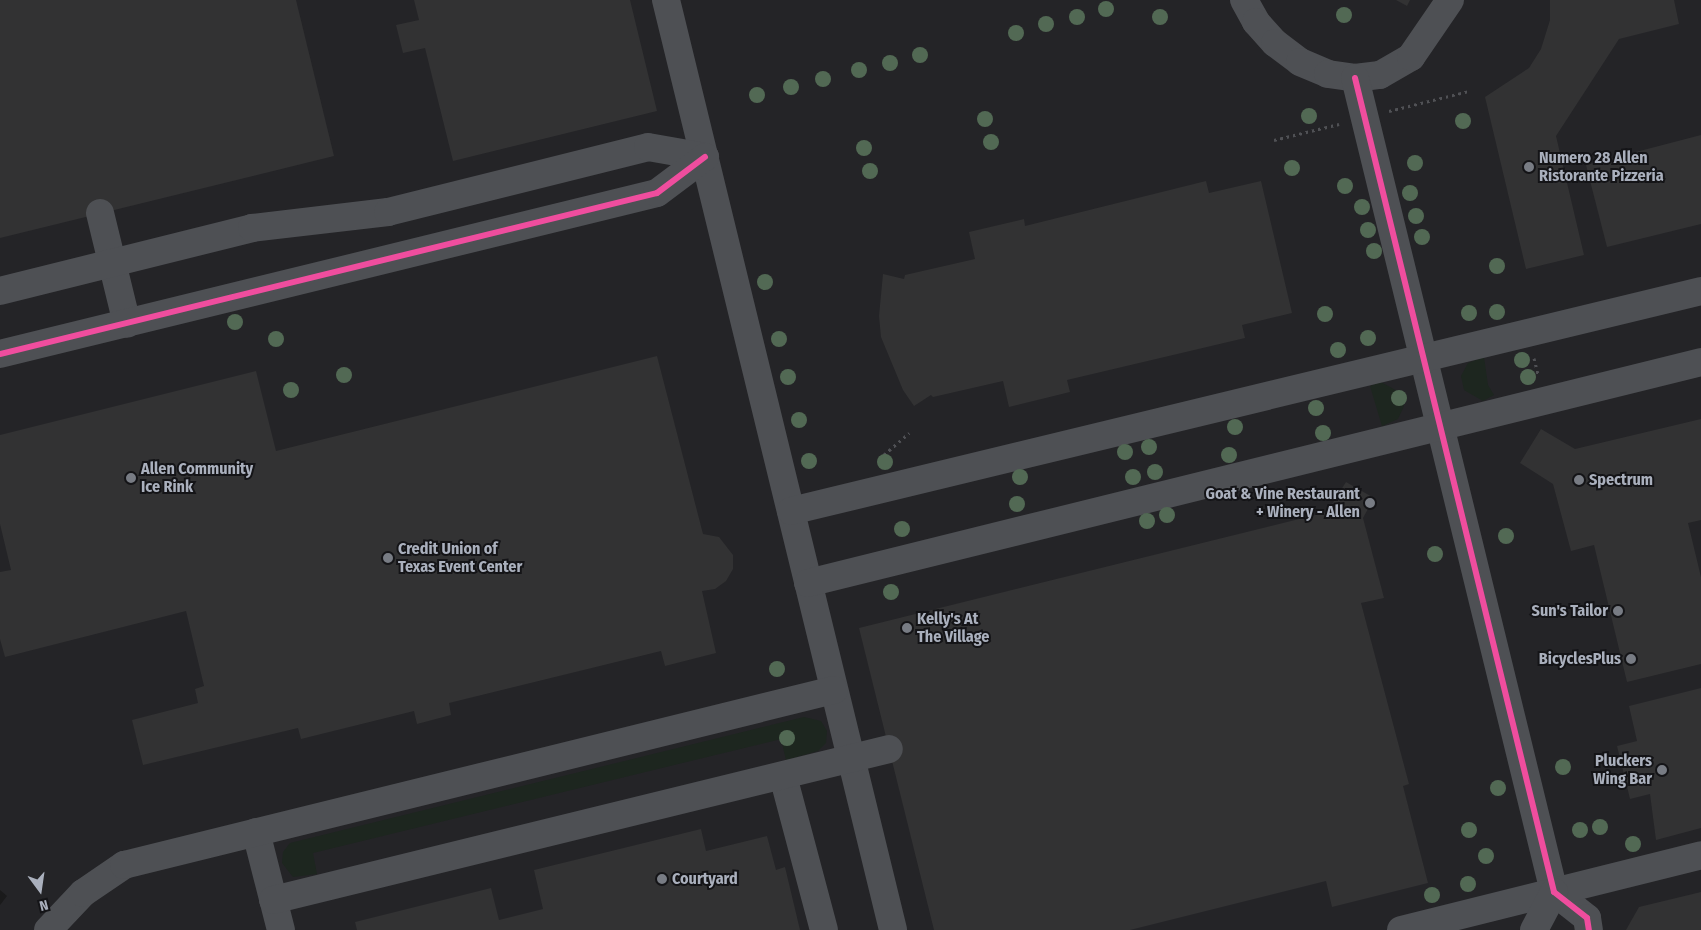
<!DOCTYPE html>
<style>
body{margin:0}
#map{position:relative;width:1701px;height:930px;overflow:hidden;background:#1a1a1b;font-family:"Fira Sans Condensed",sans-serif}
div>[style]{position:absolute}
.built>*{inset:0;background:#242427}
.green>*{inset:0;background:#1d261f}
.building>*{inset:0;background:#323233}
.path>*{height:3px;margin-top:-1.5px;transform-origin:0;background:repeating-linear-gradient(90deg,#505155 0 2.5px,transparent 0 6.5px)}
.minor>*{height:28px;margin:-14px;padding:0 14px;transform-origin:14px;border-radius:14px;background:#4e5054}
.cycleway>*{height:6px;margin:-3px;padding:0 3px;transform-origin:3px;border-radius:3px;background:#ef4d9e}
.trees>*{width:16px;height:16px;margin:-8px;border-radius:50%;background:#526954}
.dots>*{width:14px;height:14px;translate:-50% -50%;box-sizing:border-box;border:2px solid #141417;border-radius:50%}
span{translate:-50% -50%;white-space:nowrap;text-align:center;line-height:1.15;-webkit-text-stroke:4px #141417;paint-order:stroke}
.poi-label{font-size:16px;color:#aab0bd;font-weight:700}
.left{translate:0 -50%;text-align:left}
.right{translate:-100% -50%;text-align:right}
.north{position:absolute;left:15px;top:865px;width:50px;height:50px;-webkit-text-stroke:4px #141417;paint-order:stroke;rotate:166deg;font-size:14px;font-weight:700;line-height:20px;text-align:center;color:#aab0bd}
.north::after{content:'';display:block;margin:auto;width:18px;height:22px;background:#aab0bd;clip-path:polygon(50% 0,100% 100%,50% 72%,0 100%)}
</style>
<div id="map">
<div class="built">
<div style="clip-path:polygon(0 0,1701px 0,1701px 930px,0 930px,0 905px,7px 896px,0 890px)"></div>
</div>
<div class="green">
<div style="clip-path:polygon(1484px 357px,1488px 385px,1494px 395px,1483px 401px,1464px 390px,1461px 376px,1468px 363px)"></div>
<div style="clip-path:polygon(1381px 382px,1399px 392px,1404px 406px,1398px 419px,1382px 426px,1370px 386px)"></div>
<div style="clip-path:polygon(804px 717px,821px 721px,827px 731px,826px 743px,818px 751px,786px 760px,781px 739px,313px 853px,317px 874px,293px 877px,282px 863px,283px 852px,290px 843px)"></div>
</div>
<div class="building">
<div style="clip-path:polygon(0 0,296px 0,334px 156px,0 238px)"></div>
<div style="clip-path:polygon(414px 0,630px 0,657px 111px,453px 161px,425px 48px,403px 53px,396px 25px,419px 20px)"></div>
<div style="clip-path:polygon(1396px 0,1410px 0,1407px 6px)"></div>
<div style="clip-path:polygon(1550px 0,1674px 0,1679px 24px,1619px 39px,1556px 136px,1584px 255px,1526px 269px,1485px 97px,1529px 68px,1541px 49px,1550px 20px)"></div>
<div style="clip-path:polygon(1701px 135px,1701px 224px,1607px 247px,1586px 165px)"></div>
<div style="clip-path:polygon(1206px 181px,1209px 193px,1261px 181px,1292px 313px,1242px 325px,1245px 338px,1067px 380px,1070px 392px,1009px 407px,1003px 381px,933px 397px,931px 395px,914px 406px,903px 390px,881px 337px,879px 316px,883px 274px,904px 279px,905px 275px,975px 259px,969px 232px,1024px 219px,1025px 226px)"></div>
<div style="clip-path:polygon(657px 356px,703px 534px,719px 537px,733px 555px,733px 569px,726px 581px,715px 589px,702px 591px,716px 653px,665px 666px,661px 651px,449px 703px,451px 715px,417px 724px,414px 711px,301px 739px,298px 728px,143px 765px,132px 720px,198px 703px,195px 689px,204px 686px,186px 611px,5px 657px,0 639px,0 572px,11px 570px,0 524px,0 435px,256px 371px,276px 451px)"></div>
<div style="clip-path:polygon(1701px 419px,1701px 520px,1688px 523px,1701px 577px,1701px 664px,1627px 682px,1594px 545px,1571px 551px,1553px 484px,1520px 463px,1541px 429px,1575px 449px)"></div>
<div style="clip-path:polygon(1346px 482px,1374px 498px,1363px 518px,1384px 598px,1361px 603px,1409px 784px,1403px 786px,1428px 883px,1332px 907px,1326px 881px,1130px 930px,934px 930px,859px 628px,1327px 512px)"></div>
<div style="clip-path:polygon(1701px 688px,1701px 828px,1656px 840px,1650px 794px,1630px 799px,1617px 746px,1637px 741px,1629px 706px)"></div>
<div style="clip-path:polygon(701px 829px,706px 851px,767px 836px,776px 870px,785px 867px,800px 930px,357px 930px,355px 922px,491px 888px,499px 920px,543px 909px,534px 870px)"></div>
<div style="clip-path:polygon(1701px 892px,1701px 930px,1626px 930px,1639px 907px)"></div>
</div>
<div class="path">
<div style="left:1389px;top:111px;width:82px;rotate:-14deg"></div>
<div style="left:1274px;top:140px;width:67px;rotate:-13.8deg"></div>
<div style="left:1534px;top:358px;width:16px;rotate:76deg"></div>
<div style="left:879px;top:459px;width:40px;rotate:-41deg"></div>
</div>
<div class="minor">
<div style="left:666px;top:0;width:957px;rotate:76.28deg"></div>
<div style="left:1244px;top:0;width:25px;rotate:61deg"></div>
<div style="left:1256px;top:22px;width:28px;rotate:48deg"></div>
<div style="left:1275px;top:43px;width:31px;rotate:37deg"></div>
<div style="left:1300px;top:62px;width:30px;rotate:23deg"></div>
<div style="left:1328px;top:74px;width:27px;rotate:8deg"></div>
<div style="left:1355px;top:78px;width:25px;rotate:-7deg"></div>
<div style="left:1380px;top:75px;width:36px;rotate:-30deg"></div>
<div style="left:1411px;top:57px;width:69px;rotate:-55.6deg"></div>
<div style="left:1355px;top:78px;width:838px;rotate:76.26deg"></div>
<div style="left:1554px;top:892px;width:42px;rotate:38.2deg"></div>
<div style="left:1587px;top:918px;width:12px;rotate:81deg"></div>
<div style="left:100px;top:213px;width:114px;rotate:76.3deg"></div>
<div style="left:0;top:291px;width:260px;rotate:-14deg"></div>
<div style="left:252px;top:228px;width:137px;rotate:-6.7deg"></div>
<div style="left:388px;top:212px;width:268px;rotate:-14deg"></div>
<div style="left:648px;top:147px;width:58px;rotate:10deg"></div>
<div style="left:0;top:354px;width:676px;rotate:-13.77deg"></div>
<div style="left:657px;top:193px;width:60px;rotate:-36.9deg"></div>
<div style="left:791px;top:511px;width:936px;rotate:-13.59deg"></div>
<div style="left:808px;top:583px;width:920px;rotate:-13.9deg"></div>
<div style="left:783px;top:776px;width:159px;rotate:75.1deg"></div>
<div style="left:256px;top:832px;width:101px;rotate:75.7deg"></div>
<div style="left:273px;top:900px;width:634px;rotate:-13.77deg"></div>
<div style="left:48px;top:930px;width:51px;rotate:-46.6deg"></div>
<div style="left:83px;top:893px;width:50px;rotate:-34.3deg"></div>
<div style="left:124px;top:865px;width:731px;rotate:-13.85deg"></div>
<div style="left:1401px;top:930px;width:309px;rotate:-14deg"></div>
<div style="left:1534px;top:930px;width:43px;rotate:-62.2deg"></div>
</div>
<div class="cycleway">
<div style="left:1355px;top:78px;width:838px;rotate:76.26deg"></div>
<div style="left:1554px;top:892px;width:42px;rotate:38.2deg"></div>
<div style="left:1587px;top:918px;width:12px;rotate:81deg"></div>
<div style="left:0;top:354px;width:676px;rotate:-13.77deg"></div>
<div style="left:657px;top:193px;width:60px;rotate:-36.9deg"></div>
</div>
<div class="trees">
<div style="left:1106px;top:9px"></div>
<div style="left:1344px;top:15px"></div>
<div style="left:1077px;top:17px"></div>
<div style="left:1160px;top:17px"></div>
<div style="left:1046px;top:24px"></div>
<div style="left:1016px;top:33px"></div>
<div style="left:920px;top:55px"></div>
<div style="left:890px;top:63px"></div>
<div style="left:859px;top:70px"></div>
<div style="left:823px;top:79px"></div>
<div style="left:791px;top:87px"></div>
<div style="left:757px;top:95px"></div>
<div style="left:1309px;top:116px"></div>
<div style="left:985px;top:119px"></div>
<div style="left:1463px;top:121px"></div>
<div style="left:991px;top:142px"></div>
<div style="left:864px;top:148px"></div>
<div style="left:1415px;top:163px"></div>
<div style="left:1292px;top:168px"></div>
<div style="left:870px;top:171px"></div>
<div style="left:1345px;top:186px"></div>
<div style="left:1410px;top:193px"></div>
<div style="left:1362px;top:207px"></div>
<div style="left:1416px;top:216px"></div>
<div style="left:1368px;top:230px"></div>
<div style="left:1422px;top:237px"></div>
<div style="left:1374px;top:251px"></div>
<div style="left:1497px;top:266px"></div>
<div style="left:765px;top:282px"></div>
<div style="left:1497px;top:312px"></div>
<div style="left:1469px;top:313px"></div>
<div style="left:1325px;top:314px"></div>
<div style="left:235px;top:322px"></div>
<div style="left:1368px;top:338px"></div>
<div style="left:276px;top:339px"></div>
<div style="left:779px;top:339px"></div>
<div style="left:1338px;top:350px"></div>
<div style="left:1522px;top:360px"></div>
<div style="left:344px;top:375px"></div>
<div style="left:788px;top:377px"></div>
<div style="left:1528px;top:377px"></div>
<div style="left:291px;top:390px"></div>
<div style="left:1399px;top:398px"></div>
<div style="left:1316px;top:408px"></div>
<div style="left:799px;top:420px"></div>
<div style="left:1235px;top:427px"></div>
<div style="left:1323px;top:433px"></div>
<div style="left:1149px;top:447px"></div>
<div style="left:1125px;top:452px"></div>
<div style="left:1229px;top:455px"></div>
<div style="left:809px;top:461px"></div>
<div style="left:885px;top:462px"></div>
<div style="left:1155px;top:472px"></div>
<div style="left:1020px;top:477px"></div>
<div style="left:1133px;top:477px"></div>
<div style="left:1017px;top:504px"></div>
<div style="left:1167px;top:515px"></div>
<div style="left:1147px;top:521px"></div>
<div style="left:902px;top:529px"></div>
<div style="left:1506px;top:536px"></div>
<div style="left:1435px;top:554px"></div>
<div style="left:891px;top:592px"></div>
<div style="left:777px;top:669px"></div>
<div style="left:787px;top:738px"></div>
<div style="left:1563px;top:767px"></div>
<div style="left:1498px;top:788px"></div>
<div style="left:1600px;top:827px"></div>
<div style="left:1469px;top:830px"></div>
<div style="left:1580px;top:830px"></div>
<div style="left:1633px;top:844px"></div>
<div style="left:1486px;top:856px"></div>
<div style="left:1468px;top:884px"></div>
<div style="left:1432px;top:895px"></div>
</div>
<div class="dots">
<div style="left:1529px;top:167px;background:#787c84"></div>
<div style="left:131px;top:478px;background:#787c84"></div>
<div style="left:1579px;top:480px;background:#787c84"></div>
<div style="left:1370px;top:503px;background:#787c84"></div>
<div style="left:388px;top:558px;background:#787c84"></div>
<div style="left:1618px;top:611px;background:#787c84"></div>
<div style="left:907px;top:628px;background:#787c84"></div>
<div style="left:1631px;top:659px;background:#787c84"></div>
<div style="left:1662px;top:770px;background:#787c84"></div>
<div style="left:662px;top:879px;background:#787c84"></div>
</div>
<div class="poi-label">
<span class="left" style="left:1539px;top:167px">Numero 28 Allen<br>Ristorante Pizzeria</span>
<span class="left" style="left:141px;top:478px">Allen Community<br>Ice Rink</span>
<span class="left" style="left:1589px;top:480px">Spectrum</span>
<span class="right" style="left:1360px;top:503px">Goat &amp; Vine Restaurant<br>+ Winery - Allen</span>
<span class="left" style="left:398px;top:558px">Credit Union of<br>Texas Event Center</span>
<span class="right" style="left:1608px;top:611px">Sun's Tailor</span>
<span class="left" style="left:917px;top:628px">Kelly's At<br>The Village</span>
<span class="right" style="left:1621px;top:659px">BicyclesPlus</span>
<span class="right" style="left:1652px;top:770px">Pluckers<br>Wing Bar</span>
<span class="left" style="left:672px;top:879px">Courtyard</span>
</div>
<div class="north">N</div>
</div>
